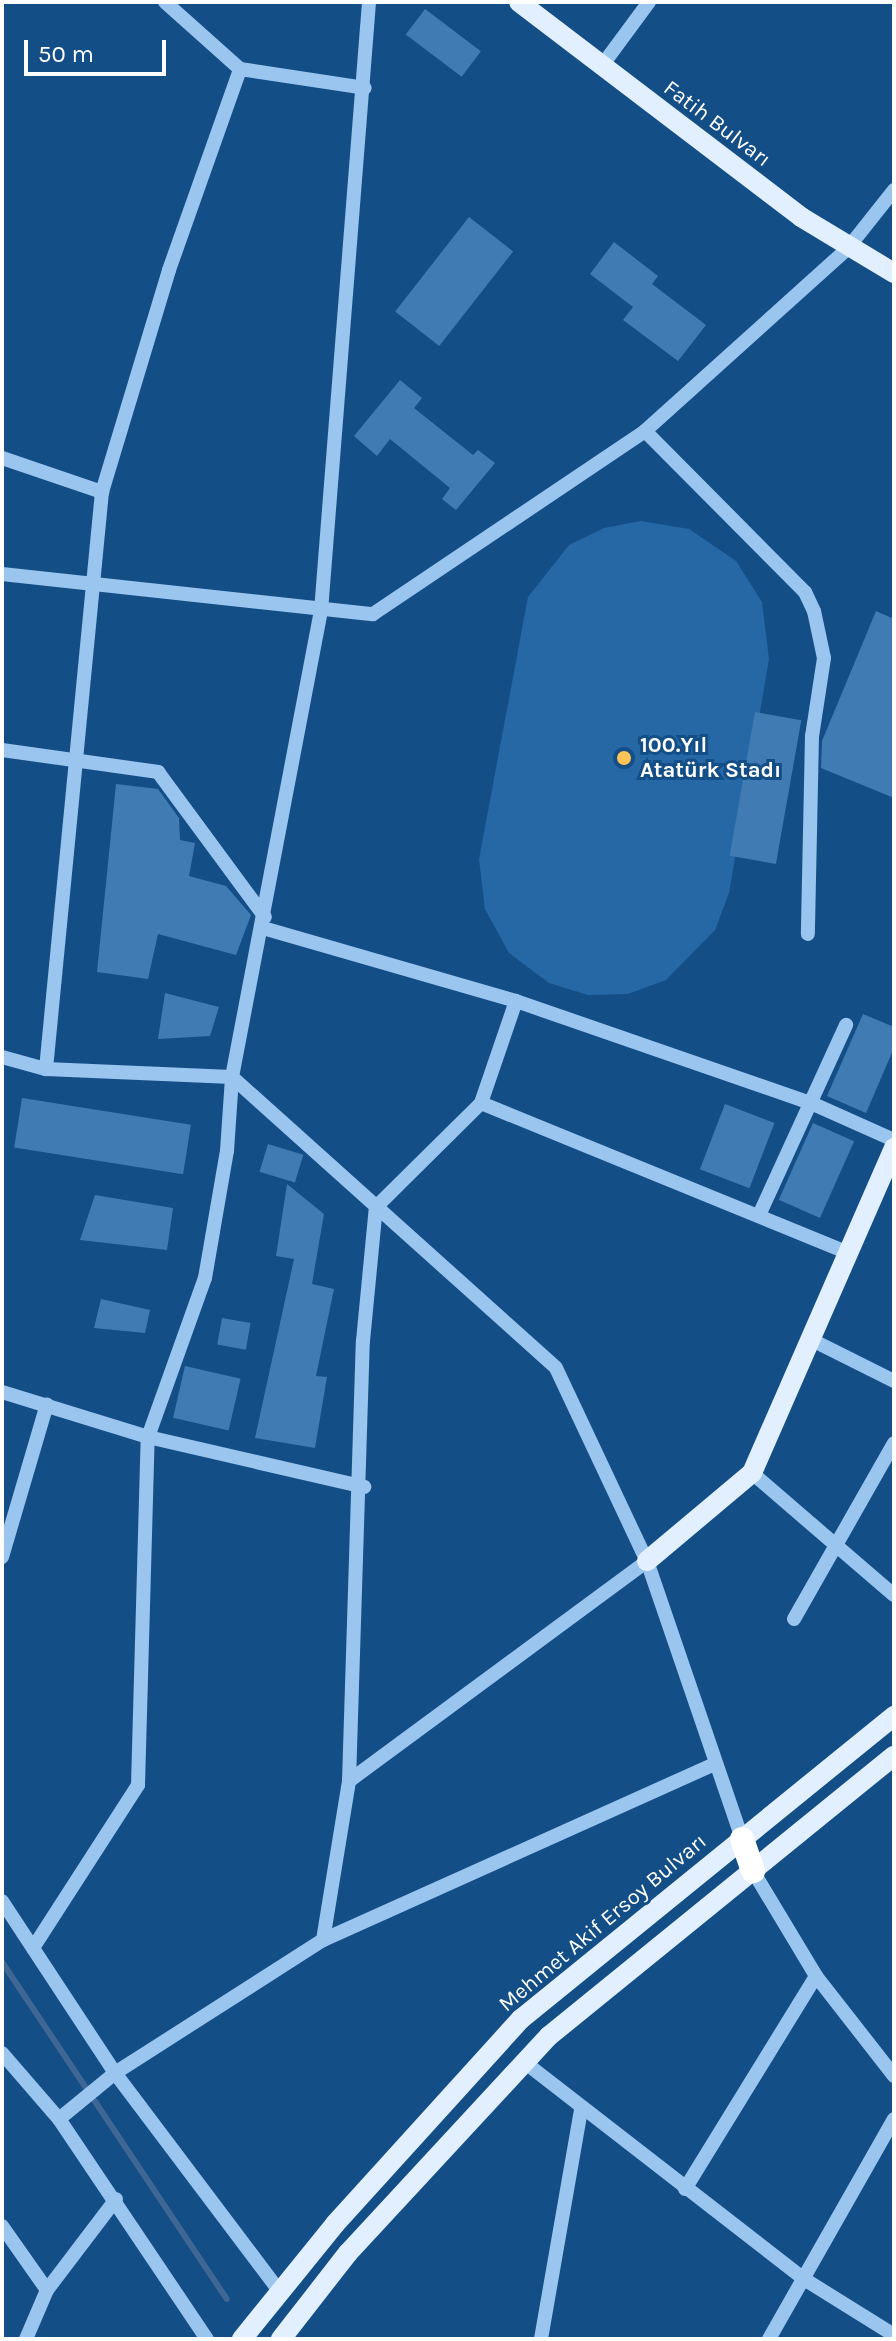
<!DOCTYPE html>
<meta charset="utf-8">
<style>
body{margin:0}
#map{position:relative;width:896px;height:2341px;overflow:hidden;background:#144e87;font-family:Karla,sans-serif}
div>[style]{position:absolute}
.green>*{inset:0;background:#2668a6}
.stream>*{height:6px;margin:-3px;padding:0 3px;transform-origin:3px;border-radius:3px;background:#3e6893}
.building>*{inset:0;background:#417bb3;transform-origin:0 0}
.minor>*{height:14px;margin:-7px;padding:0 7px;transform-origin:7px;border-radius:7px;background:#9ac5ef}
.major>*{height:20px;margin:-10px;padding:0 10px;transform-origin:10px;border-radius:10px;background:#e2efff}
.highway>*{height:24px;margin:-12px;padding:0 12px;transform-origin:12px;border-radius:12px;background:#fff}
.dots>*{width:22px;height:22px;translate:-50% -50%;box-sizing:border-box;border:4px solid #144e87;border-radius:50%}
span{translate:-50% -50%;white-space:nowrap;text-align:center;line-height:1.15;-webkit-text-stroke:6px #144e87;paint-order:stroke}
.street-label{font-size:22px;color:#fff}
.poi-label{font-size:22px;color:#fff;font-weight:700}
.left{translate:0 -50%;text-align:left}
.frame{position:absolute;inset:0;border:4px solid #fff;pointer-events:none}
.scale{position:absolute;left:24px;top:40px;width:142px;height:36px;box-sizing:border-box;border:4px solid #fff;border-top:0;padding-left:10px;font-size:24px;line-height:28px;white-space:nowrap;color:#fff;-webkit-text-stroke:6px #144e87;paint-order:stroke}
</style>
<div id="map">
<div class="green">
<div style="clip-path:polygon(641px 521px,689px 529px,736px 561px,762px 602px,769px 659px,729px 893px,715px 930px,666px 980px,628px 994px,588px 995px,549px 983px,509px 953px,485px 909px,479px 859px,528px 597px,569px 545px,604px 528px)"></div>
</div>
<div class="stream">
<div style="left:2px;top:1962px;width:405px;rotate:56.3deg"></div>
</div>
<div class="building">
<div style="left:425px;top:9px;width:70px;height:32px;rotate:37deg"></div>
<div style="left:469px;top:217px;width:56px;height:120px;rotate:38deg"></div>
<div style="clip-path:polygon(614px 242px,658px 276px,652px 284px,706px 325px,678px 361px,623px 320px,633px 307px,590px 274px)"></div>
<div style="clip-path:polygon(400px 380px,422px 398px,414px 408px,473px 455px,478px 450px,495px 463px,456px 510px,442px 499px,450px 488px,390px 439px,377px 456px,354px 436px)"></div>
<div style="clip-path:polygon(876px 611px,894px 619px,894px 798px,821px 768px,822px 741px)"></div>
<div style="left:755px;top:712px;width:47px;height:146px;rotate:10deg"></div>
<div style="clip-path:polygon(116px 784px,158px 789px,179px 818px,180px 840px,195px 843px,189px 876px,226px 886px,251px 915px,236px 955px,158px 934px,148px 979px,97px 972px)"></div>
<div style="clip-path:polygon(165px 993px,219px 1007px,210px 1036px,158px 1039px)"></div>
<div style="clip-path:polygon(863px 1014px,894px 1027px,894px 1048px,866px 1113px,827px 1096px)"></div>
<div style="left:22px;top:1098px;width:171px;height:50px;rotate:9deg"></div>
<div style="left:725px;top:1104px;width:53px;height:70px;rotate:21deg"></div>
<div style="left:813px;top:1123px;width:45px;height:84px;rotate:24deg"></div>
<div style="left:268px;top:1144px;width:37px;height:29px;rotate:17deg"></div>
<div style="clip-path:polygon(287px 1184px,324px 1214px,312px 1284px,334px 1289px,316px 1376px,327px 1377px,315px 1448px,255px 1438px,294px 1259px,276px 1256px)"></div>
<div style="clip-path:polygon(95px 1195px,173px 1208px,167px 1250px,80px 1240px)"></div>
<div style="clip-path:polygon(101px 1299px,150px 1310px,145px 1333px,94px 1328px)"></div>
<div style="left:222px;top:1318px;width:29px;height:27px;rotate:10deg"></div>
<div style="left:185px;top:1366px;width:57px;height:53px;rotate:13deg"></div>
</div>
<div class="minor">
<div style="left:165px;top:2px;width:101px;rotate:41.8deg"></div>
<div style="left:601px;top:67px;width:81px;rotate:-53.6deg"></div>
<div style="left:645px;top:431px;width:227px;rotate:45.2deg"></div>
<div style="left:805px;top:592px;width:21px;rotate:65deg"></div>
<div style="left:814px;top:611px;width:48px;rotate:78deg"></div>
<div style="left:824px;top:658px;width:79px;rotate:98.7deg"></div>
<div style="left:812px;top:736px;width:198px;rotate:91.2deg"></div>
<div style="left:2px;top:458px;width:106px;rotate:18.8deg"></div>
<div style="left:2px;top:574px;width:373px;rotate:6.2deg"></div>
<div style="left:373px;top:614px;width:328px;rotate:-33.9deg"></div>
<div style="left:645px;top:431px;width:273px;rotate:-42deg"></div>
<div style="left:848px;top:248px;width:74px;rotate:-51.6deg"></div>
<div style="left:2px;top:750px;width:158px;rotate:8deg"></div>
<div style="left:158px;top:772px;width:180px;rotate:53.6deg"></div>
<div style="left:263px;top:928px;width:263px;rotate:16.1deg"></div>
<div style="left:516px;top:1001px;width:312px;rotate:19.1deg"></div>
<div style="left:811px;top:1103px;width:91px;rotate:24deg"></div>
<div style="left:2px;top:1057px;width:46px;rotate:15.3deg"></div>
<div style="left:46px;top:1069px;width:186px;rotate:2.5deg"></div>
<div style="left:232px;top:1077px;width:435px;rotate:41.9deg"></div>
<div style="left:556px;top:1368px;width:213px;rotate:64.8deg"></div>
<div style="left:647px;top:1561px;width:294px;rotate:71.1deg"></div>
<div style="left:46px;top:1069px;width:580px;rotate:-84.46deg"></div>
<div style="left:102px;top:492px;width:232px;rotate:-73.2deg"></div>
<div style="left:169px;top:270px;width:213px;rotate:-70.5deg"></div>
<div style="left:240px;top:69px;width:126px;rotate:8.6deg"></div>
<div style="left:481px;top:1103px;width:395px;rotate:22.2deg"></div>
<div style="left:760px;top:1213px;width:207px;rotate:-65.4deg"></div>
<div style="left:810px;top:1339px;width:94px;rotate:26.6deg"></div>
<div style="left:2px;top:1392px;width:153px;rotate:17.1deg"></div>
<div style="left:148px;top:1437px;width:222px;rotate:13deg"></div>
<div style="left:752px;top:1473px;width:187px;rotate:40.7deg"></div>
<div style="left:2px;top:1557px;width:159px;rotate:-73.6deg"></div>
<div style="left:794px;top:1619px;width:202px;rotate:-60.4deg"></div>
<div style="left:349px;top:1781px;width:370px;rotate:-36.4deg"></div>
<div style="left:753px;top:1871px;width:122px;rotate:59deg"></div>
<div style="left:816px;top:1976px;width:127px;rotate:52deg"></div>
<div style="left:2px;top:1901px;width:206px;rotate:56.7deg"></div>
<div style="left:115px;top:2073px;width:271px;rotate:53deg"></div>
<div style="left:323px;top:1940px;width:161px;rotate:-80.7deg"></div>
<div style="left:349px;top:1781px;width:440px;rotate:-88.2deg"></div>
<div style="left:363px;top:1341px;width:135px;rotate:-84.5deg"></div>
<div style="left:376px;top:1207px;width:148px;rotate:-44.7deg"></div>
<div style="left:481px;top:1103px;width:108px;rotate:-71.1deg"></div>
<div style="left:33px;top:1948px;width:194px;rotate:-57.2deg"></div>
<div style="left:138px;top:1785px;width:348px;rotate:-88.4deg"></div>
<div style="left:148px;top:1437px;width:169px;rotate:-70.3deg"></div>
<div style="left:205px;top:1278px;width:129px;rotate:-80.2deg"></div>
<div style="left:227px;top:1151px;width:74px;rotate:-86.1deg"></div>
<div style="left:232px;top:1077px;width:474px;rotate:-79.2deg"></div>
<div style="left:321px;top:611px;width:611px;rotate:-85.49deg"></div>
<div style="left:2px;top:2053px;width:87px;rotate:49.2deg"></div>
<div style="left:59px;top:2119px;width:265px;rotate:56.1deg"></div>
<div style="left:523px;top:2061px;width:356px;rotate:37.8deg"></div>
<div style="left:804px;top:2279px;width:106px;rotate:31.9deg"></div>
<div style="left:59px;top:2119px;width:72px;rotate:-39.4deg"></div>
<div style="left:115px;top:2073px;width:247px;rotate:-32.6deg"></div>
<div style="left:323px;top:1940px;width:429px;rotate:-24.2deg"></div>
<div style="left:685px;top:2189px;width:250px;rotate:-58.4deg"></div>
<div style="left:2px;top:2226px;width:78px;rotate:54.9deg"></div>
<div style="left:26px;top:2339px;width:53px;rotate:-66.8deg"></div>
<div style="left:47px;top:2290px;width:114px;rotate:-52.8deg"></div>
<div style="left:541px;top:2339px;width:232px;rotate:-80.1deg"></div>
<div style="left:769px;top:2339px;width:253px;rotate:-60.4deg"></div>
</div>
<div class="major">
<div style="left:519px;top:2px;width:355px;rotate:37.3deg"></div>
<div style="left:801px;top:217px;width:109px;rotate:31.1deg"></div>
<div style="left:647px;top:1561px;width:137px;rotate:-40deg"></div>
<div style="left:752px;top:1473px;width:355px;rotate:-66.4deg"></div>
<div style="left:242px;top:2339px;width:148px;rotate:-51deg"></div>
<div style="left:335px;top:2224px;width:277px;rotate:-47.8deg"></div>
<div style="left:521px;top:2019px;width:481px;rotate:-39.1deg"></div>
<div style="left:281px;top:2339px;width:109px;rotate:-52.1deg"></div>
<div style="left:348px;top:2253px;width:296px;rotate:-47.2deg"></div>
<div style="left:549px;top:2036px;width:444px;rotate:-39.1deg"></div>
</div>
<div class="highway">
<div style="left:742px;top:1839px;width:34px;rotate:71deg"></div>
</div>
<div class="dots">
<div style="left:624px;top:758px;background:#ffc458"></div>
</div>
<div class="street-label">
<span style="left:717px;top:124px;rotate:37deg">Fatih Bulvarı</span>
<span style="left:603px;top:1923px;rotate:-40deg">Mehmet Akif Ersoy Bulvarı</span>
</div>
<div class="poi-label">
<span class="left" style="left:640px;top:758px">100.Yıl<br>Atatürk Stadı</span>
</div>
<div class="frame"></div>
<div class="scale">50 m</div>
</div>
